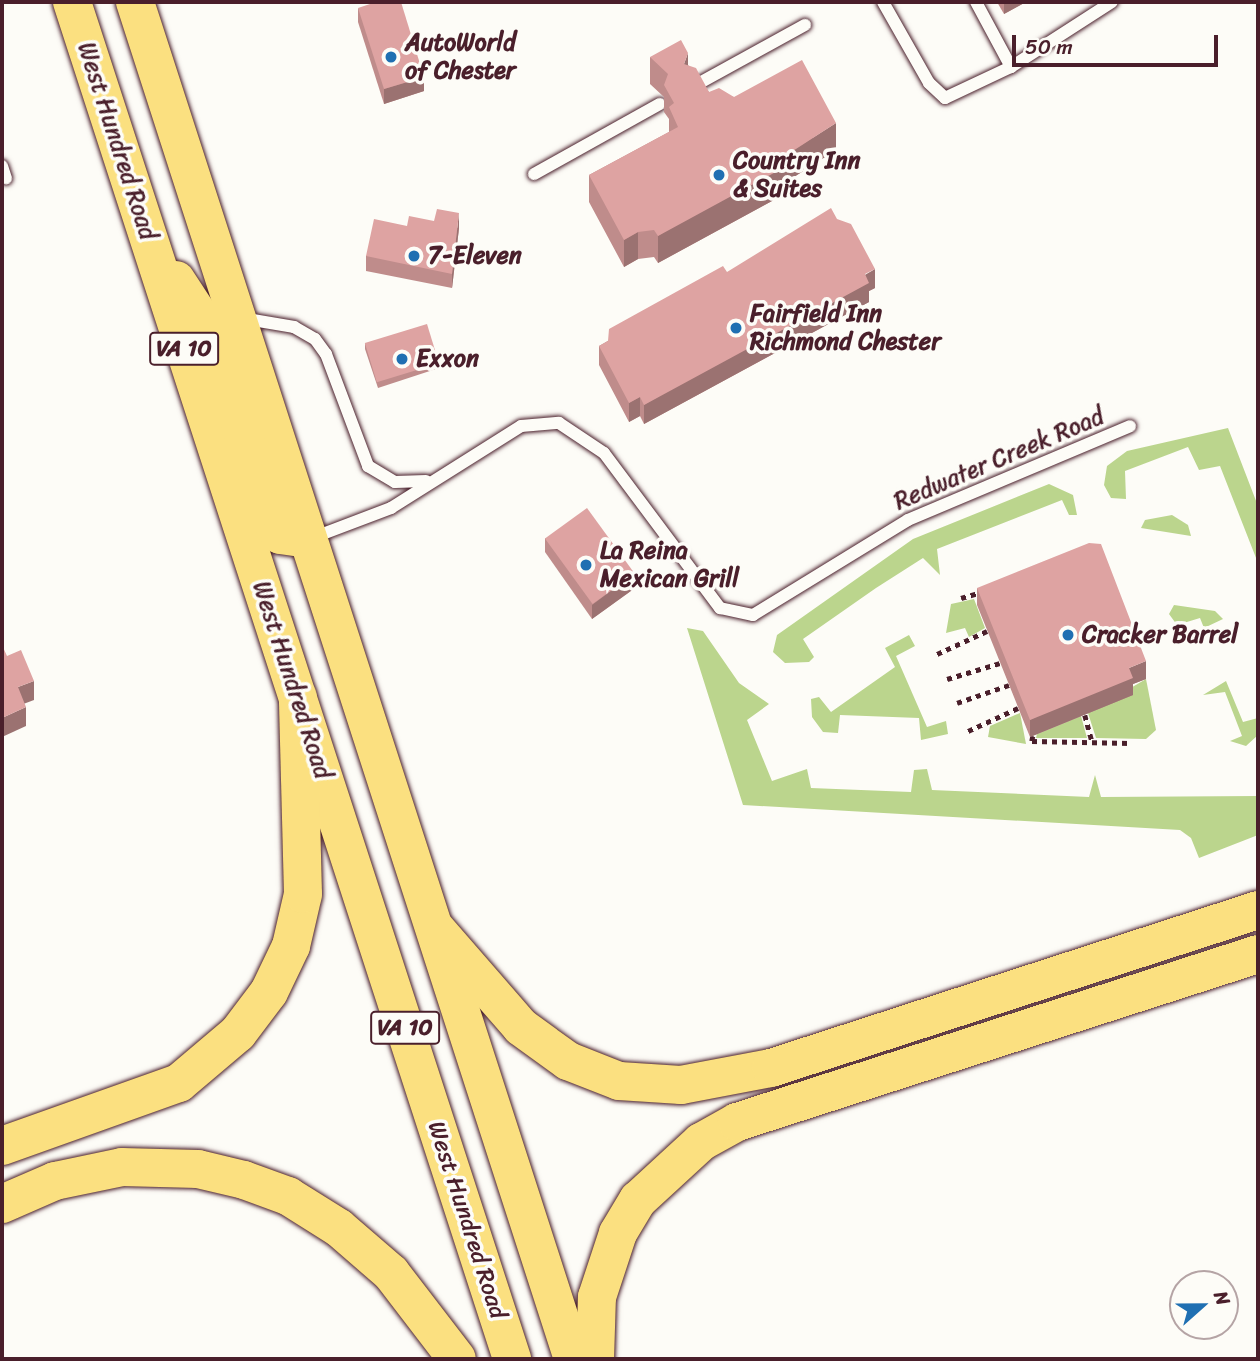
<!DOCTYPE html>
<style>
body{margin:0}
#map{position:relative;width:1260px;height:1361px;overflow:hidden;background:#fdfcf7;font-family:Sriracha,sans-serif}
div>[style]{position:absolute}
.green>*{inset:0;background:#bbd58d}
.path>*{height:4.5px;margin-top:-2.25px;transform-origin:0;background:repeating-linear-gradient(90deg,#4a1f2b 0 5px,transparent 0 10px)}
.roads{filter:drop-shadow(0 0 2px #4a1f2b) drop-shadow(0 0 2px #4a1f2b)}
.service>*{height:12px;margin:-6px;padding:0 6px;transform-origin:6px;border-radius:6px;background:#fdfcf7}
.primary>*{height:38px;margin:-19px;padding:0 19px;transform-origin:19px;border-radius:19px;background:#fbe080}
.motorway>*{height:38px;margin:-19px;padding:0 19px;transform-origin:19px;border-radius:19px;background:#fbe080}
.wall>*{inset:0;background:#bf8c8b}
.shaded-wall>*{inset:0;background:#9b7271;transform-origin:0 0}
.building>*{inset:0;background:#dea3a2;transform-origin:0 0}
.dots>*{width:19px;height:19px;translate:-50% -50%;box-sizing:border-box;border:4px solid #fdfcf7;border-radius:50%}
span{translate:-50% -50%;white-space:nowrap;text-align:center;line-height:1.15;-webkit-text-stroke:7px #fdfcf7;paint-order:stroke}
.shield-label span{padding:2px 5px;background:#fdfcf7;border:2px solid;border-radius:5px;-webkit-text-stroke-width:0}
.shield-label{font-size:23px;color:#4a1f2b;font-weight:700}
.poi-label{font-size:24px;color:#4a1f2b;font-weight:700}
.left{translate:0 -50%;text-align:left}
.street-label{font-size:24px;color:#4a1f2b}
.frame{position:absolute;inset:0;border:4px solid #4a1f2b;pointer-events:none}
.north{position:absolute;left:1169px;top:1270px;width:70px;height:70px;box-sizing:border-box;background:#fdfcf7;border:2px solid #b5a4a5;border-radius:50%;rotate:69deg;font-size:19px;font-weight:700;line-height:28px;text-align:center;color:#4a1f2b}
.north::after{content:'';display:block;margin:auto;width:24px;height:32px;background:#1f6fb2;clip-path:polygon(50% 0,100% 100%,50% 72%,0 100%)}
.scale{position:absolute;left:1012px;top:35px;width:206px;height:32px;box-sizing:border-box;border:4px solid #4a1f2b;border-top:0;padding-left:9px;font-size:21px;line-height:24px;white-space:nowrap;color:#4a1f2b;-webkit-text-stroke:5px #fdfcf7;paint-order:stroke}
</style>
<div id="map">
<div class="green">
<div style="clip-path:polygon(1228px 428px,1258px 506px,1258px 563px,1220px 466px,1199px 470px,1188px 447px,1125px 471px,1126px 499px,1111px 498px,1104px 485px,1107px 466px,1127px 451px)"></div>
<div style="clip-path:polygon(1049px 484px,1073px 495px,1077px 515px,1069px 515px,1062px 500px,937px 549px,940px 575px,923px 558px,876px 588px,803px 639px,814px 657px,809px 662px,785px 663px,773px 652px,777px 635px,913px 539px)"></div>
<div style="clip-path:polygon(1172px 515px,1188px 525px,1191px 536px,1141px 528px,1145px 520px)"></div>
<div style="clip-path:polygon(974px 599px,985px 628px,969px 637px,965px 628px,946px 633px,951px 604px)"></div>
<div style="clip-path:polygon(1174px 605px,1215px 611px,1223px 619px,1204px 628px,1200px 618px,1177px 625px,1169px 614px)"></div>
<div style="clip-path:polygon(687px 628px,703px 631px,739px 683px,769px 704px,747px 720px,772px 781px,807px 769px,811px 788px,911px 792px,914px 770px,927px 769px,932px 790px,1089px 797px,1095px 775px,1101px 797px,1258px 796px,1258px 835px,1199px 858px,1191px 838px,1180px 830px,743px 805px)"></div>
<div style="clip-path:polygon(909px 635px,915px 646px,896px 656px,927px 727px,946px 721px,948px 734px,921px 740px,919px 718px,840px 715px,838px 733px,823px 732px,812px 717px,811px 699px,819px 697px,831px 712px,895px 667px,885px 648px)"></div>
<div style="clip-path:polygon(1146px 679px,1156px 730px,1146px 739px,1096px 738px,1088px 713px)"></div>
<div style="clip-path:polygon(1226px 681px,1243px 722px,1258px 718px,1258px 735px,1246px 746px,1230px 741px,1242px 736px,1225px 692px,1203px 695px)"></div>
<div style="clip-path:polygon(1020px 713px,1026px 744px,988px 737px,990px 726px)"></div>
<div style="clip-path:polygon(1081px 716px,1087px 738px,1036px 738px,1037px 734px)"></div>
</div>
<div class="path">
<div style="left:961px;top:598px;width:22px;rotate:-16deg"></div>
<div style="left:937px;top:654px;width:55px;rotate:-24.7deg"></div>
<div style="left:947px;top:679px;width:55px;rotate:-16.8deg"></div>
<div style="left:957px;top:703px;width:55px;rotate:-19.1deg"></div>
<div style="left:1085px;top:715px;width:28px;rotate:75deg"></div>
<div style="left:968px;top:731px;width:55px;rotate:-24.7deg"></div>
<div style="left:1033px;top:736px;width:5px;rotate:101deg"></div>
<div style="left:1032px;top:741px;width:98px;rotate:1.2deg"></div>
</div>
<div class="roads">
<div class="service">
<div style="left:883px;top:2px;width:93px;rotate:60.4deg"></div>
<div style="left:929px;top:83px;width:22px;rotate:43deg"></div>
<div style="left:945px;top:98px;width:73px;rotate:-25.2deg"></div>
<div style="left:1011px;top:67px;width:120px;rotate:-32.8deg"></div>
<div style="left:976px;top:2px;width:74px;rotate:61.7deg"></div>
<div style="left:692px;top:87px;width:129px;rotate:-28.8deg"></div>
<div style="left:2px;top:166px;width:13px;rotate:72deg"></div>
<div style="left:534px;top:174px;width:144px;rotate:-29.1deg"></div>
<div style="left:241px;top:318px;width:54px;rotate:9.6deg"></div>
<div style="left:294px;top:327px;width:24px;rotate:30deg"></div>
<div style="left:315px;top:339px;width:19px;rotate:54deg"></div>
<div style="left:326px;top:354px;width:120px;rotate:69.4deg"></div>
<div style="left:368px;top:466px;width:31px;rotate:31deg"></div>
<div style="left:395px;top:482px;width:31px;rotate:-2deg"></div>
<div style="left:312px;top:538px;width:85px;rotate:-20.8deg"></div>
<div style="left:391px;top:508px;width:154px;rotate:-32.2deg"></div>
<div style="left:521px;top:426px;width:38px;rotate:-5deg"></div>
<div style="left:559px;top:423px;width:54px;rotate:33.7deg"></div>
<div style="left:604px;top:453px;width:194px;rotate:53.2deg"></div>
<div style="left:720px;top:608px;width:34px;rotate:12deg"></div>
<div style="left:753px;top:615px;width:182px;rotate:-31.5deg"></div>
<div style="left:908px;top:520px;width:241px;rotate:-22.9deg"></div>
</div>
<div class="primary">
<div style="left:72px;top:2px;width:1427px;rotate:72.03deg"></div>
<div style="left:135px;top:2px;width:1426px;rotate:72.11deg"></div>
<div style="left:176px;top:280px;width:62px;rotate:56.8deg"></div>
<div style="left:210px;top:332px;width:200px;rotate:71.9deg"></div>
<div style="left:272px;top:522px;width:15px;rotate:58deg"></div>
<div style="left:280px;top:535px;width:28px;rotate:8deg"></div>
</div>
<div class="motorway">
<div style="left:435px;top:928px;width:131px;rotate:49deg"></div>
<div style="left:521px;top:1027px;width:58px;rotate:35.9deg"></div>
<div style="left:568px;top:1061px;width:55px;rotate:21.4deg"></div>
<div style="left:619px;top:1081px;width:62px;rotate:3.7deg"></div>
<div style="left:681px;top:1085px;width:92px;rotate:-10.7deg"></div>
<div style="left:771px;top:1068px;width:512px;rotate:-17.97deg"></div>
<div style="left:2px;top:1146px;width:188px;rotate:-19.6deg"></div>
<div style="left:179px;top:1083px;width:77px;rotate:-40.3deg"></div>
<div style="left:238px;top:1033px;width:51px;rotate:-52.9deg"></div>
<div style="left:269px;top:992px;width:51px;rotate:-64.4deg"></div>
<div style="left:291px;top:946px;width:53px;rotate:-77deg"></div>
<div style="left:303px;top:894px;width:197px;rotate:-91.5deg"></div>
<div style="left:2px;top:1204px;width:58px;rotate:-23.5deg"></div>
<div style="left:55px;top:1181px;width:68px;rotate:-11.8deg"></div>
<div style="left:122px;top:1167px;width:76px;rotate:1.5deg"></div>
<div style="left:198px;top:1169px;width:47px;rotate:13.4deg"></div>
<div style="left:244px;top:1180px;width:47px;rotate:20deg"></div>
<div style="left:288px;top:1196px;width:60px;rotate:32.1deg"></div>
<div style="left:339px;top:1228px;width:69px;rotate:40.9deg"></div>
<div style="left:391px;top:1273px;width:108px;rotate:52.5deg"></div>
<div style="left:595px;top:1359px;width:62px;rotate:-88.2deg"></div>
<div style="left:597px;top:1297px;width:67px;rotate:-71.8deg"></div>
<div style="left:618px;top:1233px;width:39px;rotate:-59deg"></div>
<div style="left:638px;top:1200px;width:86px;rotate:-42.6deg"></div>
<div style="left:701px;top:1142px;width:41px;rotate:-29.1deg"></div>
<div style="left:737px;top:1122px;width:547px;rotate:-17.87deg"></div>
</div>
</div>
<div class="wall">
<div style="clip-path:polygon(997px 2px,1026px 2px,1004px 14px)"></div>
<div style="clip-path:polygon(358px 8px,424px 91px,384px 104px,358px 22px)"></div>
<div style="clip-path:polygon(650px 57px,688px 65px,709px 92px,734px 97px,836px 150px,783px 184px,783px 195px,658px 263px,654px 257px,638px 259px,624px 267px,589px 202px,589px 175px,669px 132px,669px 119px,664px 112px,664px 97px,650px 84px)"></div>
<div style="clip-path:polygon(407px 226px,459px 228px,452px 288px,366px 271px,366px 256px)"></div>
<div style="clip-path:polygon(727px 272px,875px 288px,869px 291px,869px 302px,644px 424px,640px 416px,629px 422px,599px 365px,599px 346px)"></div>
<div style="clip-path:polygon(365px 344px,439px 368px,378px 388px,365px 349px)"></div>
<div style="clip-path:polygon(545px 538px,635px 588px,592px 619px,545px 552px)"></div>
<div style="clip-path:polygon(977px 588px,1146px 679px,1133px 684px,1133px 695px,1030px 737px,977px 605px)"></div>
</div>
<div class="shaded-wall">
<div style="clip-path:polygon(1004px 2px,1026px 2px,1004px 14px)"></div>
<div style="clip-path:polygon(688px 53px,688px 79px,684px 64px)"></div>
<div style="clip-path:polygon(424px 77px,424px 91px,384px 104px,384px 89px)"></div>
<div style="clip-path:polygon(836px 123px,836px 150px,783px 184px,783px 195px,658px 263px,658px 236px)"></div>
<div style="clip-path:polygon(459px 213px,459px 228px,452px 288px,452px 274px)"></div>
<div style="clip-path:polygon(638px 232px,638px 259px,624px 267px,624px 240px)"></div>
<div style="clip-path:polygon(875px 269px,875px 288px,869px 291px,869px 302px,644px 424px,644px 405px)"></div>
<div style="left:439px;top:363px;width:5px;height:64px;rotate:90deg"></div>
<div style="clip-path:polygon(640px 397px,640px 416px,629px 422px,629px 403px)"></div>
<div style="clip-path:polygon(635px 573px,635px 588px,592px 619px,592px 605px)"></div>
<div style="clip-path:polygon(1146px 661px,1146px 679px,1133px 684px,1133px 695px,1030px 737px,1030px 720px,1129px 668px)"></div>
<div style="clip-path:polygon(34px 681px,34px 700px,18px 706px,18px 687px)"></div>
<div style="clip-path:polygon(26px 707px,26px 726px,2px 737px,2px 718px)"></div>
</div>
<div class="building">
<div style="clip-path:polygon(376px 2px,401px 2px,424px 77px,384px 89px,358px 8px)"></div>
<div style="clip-path:polygon(681px 40px,688px 53px,684px 64px,696px 68px,709px 92px,719px 88px,734px 97px,802px 60px,836px 123px,779px 160px,783px 168px,658px 236px,654px 230px,638px 232px,624px 240px,589px 175px,678px 127px,669px 107px,674px 103px,664px 85px,668px 74px,650px 57px)"></div>
<div style="clip-path:polygon(831px 208px,837px 219px,851px 224px,875px 269px,865px 274px,869px 283px,644px 405px,640px 397px,629px 403px,599px 346px,608px 341px,609px 329px,723px 266px,727px 272px)"></div>
<div style="clip-path:polygon(437px 209px,459px 213px,452px 274px,366px 256px,374px 219px,407px 226px,409px 216px,434px 221px)"></div>
<div style="left:427px;top:324px;width:41px;height:65px;rotate:73deg"></div>
<div style="left:587px;top:508px;width:81px;height:52px;rotate:54deg"></div>
<div style="clip-path:polygon(1089px 543px,1101px 544px,1146px 661px,1129px 668px,1133px 678px,1030px 720px,977px 588px)"></div>
<div style="clip-path:polygon(2px 645px,7px 656px,21px 650px,34px 681px,18px 687px,26px 707px,2px 718px)"></div>
</div>
<div class="dots">
<div style="left:391px;top:57px;background:#1f6fb2"></div>
<div style="left:719px;top:175px;background:#1f6fb2"></div>
<div style="left:414px;top:256px;background:#1f6fb2"></div>
<div style="left:736px;top:328px;background:#1f6fb2"></div>
<div style="left:402px;top:359px;background:#1f6fb2"></div>
<div style="left:586px;top:565px;background:#1f6fb2"></div>
<div style="left:1068px;top:635px;background:#1f6fb2"></div>
</div>
<div class="shield-label">
<span style="left:184px;top:349px">VA 10</span>
<span style="left:405px;top:1028px">VA 10</span>
</div>
<div class="poi-label">
<span class="left" style="left:405px;top:57px">AutoWorld<br>of Chester</span>
<span class="left" style="left:733px;top:175px">Country Inn<br>&amp; Suites</span>
<span class="left" style="left:428px;top:256px">7-Eleven</span>
<span class="left" style="left:750px;top:328px">Fairfield Inn<br>Richmond Chester</span>
<span class="left" style="left:416px;top:359px">Exxon</span>
<span class="left" style="left:600px;top:565px">La Reina<br>Mexican Grill</span>
<span class="left" style="left:1082px;top:635px">Cracker Barrel</span>
</div>
<div class="street-label">
<span style="left:117px;top:141px;rotate:72deg">West Hundred Road</span>
<span style="left:999px;top:459px;rotate:-23deg">Redwater Creek Road</span>
<span style="left:292px;top:680px;rotate:72deg">West Hundred Road</span>
<span style="left:467px;top:1220px;rotate:72deg">West Hundred Road</span>
</div>
<div class="frame"></div>
<div class="north">N</div>
<div class="scale">50 m</div>
</div>
